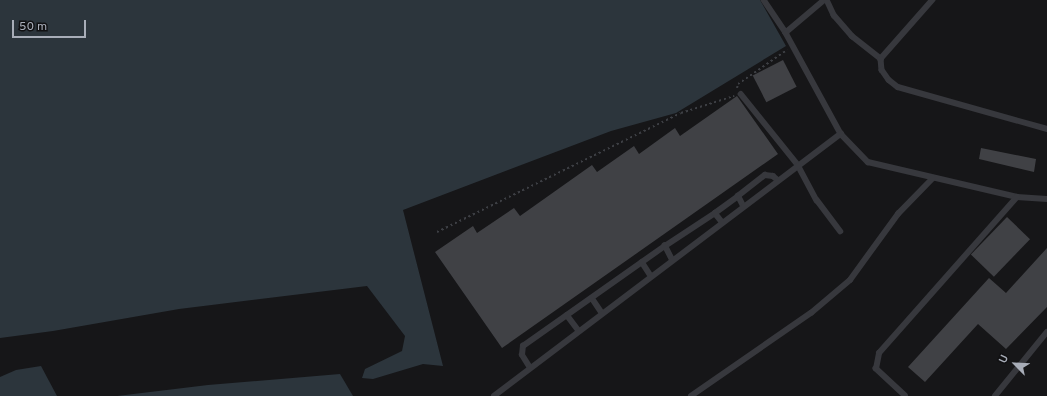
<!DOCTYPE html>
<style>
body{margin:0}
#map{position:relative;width:1047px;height:396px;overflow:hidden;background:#161618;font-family:Overpass,sans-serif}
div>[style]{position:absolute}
.water>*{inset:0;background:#2c353c}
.building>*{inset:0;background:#404145;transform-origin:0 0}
.path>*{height:2px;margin-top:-1px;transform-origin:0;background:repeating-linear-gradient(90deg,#3d3f44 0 2px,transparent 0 5px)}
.service>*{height:5.5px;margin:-2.75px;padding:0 2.75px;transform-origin:2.75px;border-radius:2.75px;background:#37383d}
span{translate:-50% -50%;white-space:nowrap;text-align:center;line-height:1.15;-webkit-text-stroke:3px #111113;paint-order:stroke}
.north{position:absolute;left:995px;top:344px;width:40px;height:40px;-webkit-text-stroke:3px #111113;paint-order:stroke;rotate:294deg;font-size:11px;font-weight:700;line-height:16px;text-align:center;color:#a8adb8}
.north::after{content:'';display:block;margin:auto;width:14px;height:18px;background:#a8adb8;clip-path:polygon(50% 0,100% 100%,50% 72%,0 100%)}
.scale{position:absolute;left:12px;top:20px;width:74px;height:18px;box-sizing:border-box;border:2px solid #a8adb8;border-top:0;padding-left:5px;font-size:12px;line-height:14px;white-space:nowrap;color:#a8adb8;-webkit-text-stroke:3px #111113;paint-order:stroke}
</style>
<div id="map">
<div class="water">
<div style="clip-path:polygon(0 0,760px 0,786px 46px,676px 113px,611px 131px,403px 210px,443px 366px,423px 364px,373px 379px,362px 378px,365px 369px,402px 351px,405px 336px,367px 286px,179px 309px,53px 331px,0 338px)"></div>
<div style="clip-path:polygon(41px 366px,57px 396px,0 396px,0 377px,16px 370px)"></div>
<div style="clip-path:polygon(340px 374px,353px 396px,117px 396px,208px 385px)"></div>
</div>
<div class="building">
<div style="left:783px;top:60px;width:30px;height:34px;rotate:63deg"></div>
<div style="clip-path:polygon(737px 96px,778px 154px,502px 348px,435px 252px,473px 226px,477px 233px,514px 208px,520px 216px,592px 165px,597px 172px,634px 146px,639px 154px,675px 128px,680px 136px)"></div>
<div style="clip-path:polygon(981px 148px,1036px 159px,1034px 172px,979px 159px)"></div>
<div style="left:1007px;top:217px;width:32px;height:52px;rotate:44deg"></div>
<div style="clip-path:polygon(1047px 248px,1047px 307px,1006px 349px,978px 324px,925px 382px,908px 367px,989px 278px,1006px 293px)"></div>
</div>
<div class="path">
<div style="left:737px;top:88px;width:4px;rotate:-76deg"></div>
<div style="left:738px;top:84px;width:60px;rotate:-34.8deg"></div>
<div style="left:437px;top:232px;width:271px;rotate:-26deg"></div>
<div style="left:681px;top:113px;width:56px;rotate:-17.8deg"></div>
</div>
<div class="service">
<div style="left:764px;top:0;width:40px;rotate:56deg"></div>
<div style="left:825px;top:0;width:51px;rotate:139.8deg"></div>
<div style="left:786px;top:33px;width:115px;rotate:61.4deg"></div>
<div style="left:841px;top:134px;width:39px;rotate:46deg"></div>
<div style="left:868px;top:162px;width:153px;rotate:13.2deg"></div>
<div style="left:1017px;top:197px;width:30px;rotate:4deg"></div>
<div style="left:827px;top:0;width:17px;rotate:65deg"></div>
<div style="left:834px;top:15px;width:28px;rotate:49deg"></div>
<div style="left:852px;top:36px;width:37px;rotate:38deg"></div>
<div style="left:933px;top:0;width:79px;rotate:131.4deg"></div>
<div style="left:881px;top:59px;width:11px;rotate:85deg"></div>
<div style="left:882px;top:70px;width:12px;rotate:55deg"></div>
<div style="left:889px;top:80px;width:11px;rotate:38deg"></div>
<div style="left:898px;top:87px;width:155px;rotate:15.7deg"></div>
<div style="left:741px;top:94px;width:91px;rotate:51.2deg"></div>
<div style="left:798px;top:165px;width:40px;rotate:62deg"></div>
<div style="left:817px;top:200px;width:39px;rotate:53deg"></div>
<div style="left:743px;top:206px;width:11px;rotate:-117deg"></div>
<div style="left:738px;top:196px;width:34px;rotate:-38deg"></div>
<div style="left:765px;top:175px;width:8px;rotate:7deg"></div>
<div style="left:773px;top:176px;width:6px;rotate:39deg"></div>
<div style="left:715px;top:213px;width:29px;rotate:-36deg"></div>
<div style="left:672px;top:260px;width:16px;rotate:-117deg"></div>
<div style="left:665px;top:246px;width:60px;rotate:-33.4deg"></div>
<div style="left:715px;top:213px;width:11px;rotate:52deg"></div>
<div style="left:642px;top:262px;width:17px;rotate:57deg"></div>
<div style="left:592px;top:298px;width:18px;rotate:56deg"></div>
<div style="left:567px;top:315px;width:20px;rotate:53deg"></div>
<div style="left:530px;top:368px;width:15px;rotate:-122deg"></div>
<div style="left:522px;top:355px;width:9px;rotate:-84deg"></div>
<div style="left:523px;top:346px;width:174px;rotate:-35.2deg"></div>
<div style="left:494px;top:396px;width:435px;rotate:-37.1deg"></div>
<div style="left:691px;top:396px;width:146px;rotate:-34.7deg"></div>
<div style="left:811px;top:313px;width:51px;rotate:-40.2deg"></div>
<div style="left:850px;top:280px;width:82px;rotate:-54deg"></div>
<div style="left:898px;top:214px;width:50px;rotate:-45.8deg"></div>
<div style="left:905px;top:396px;width:40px;rotate:-137deg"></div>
<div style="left:876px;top:369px;width:16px;rotate:-79deg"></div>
<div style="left:879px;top:353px;width:208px;rotate:-48.5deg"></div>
<div style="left:995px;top:396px;width:82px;rotate:-50.9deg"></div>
</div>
<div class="north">U</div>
<div class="scale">50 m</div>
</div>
